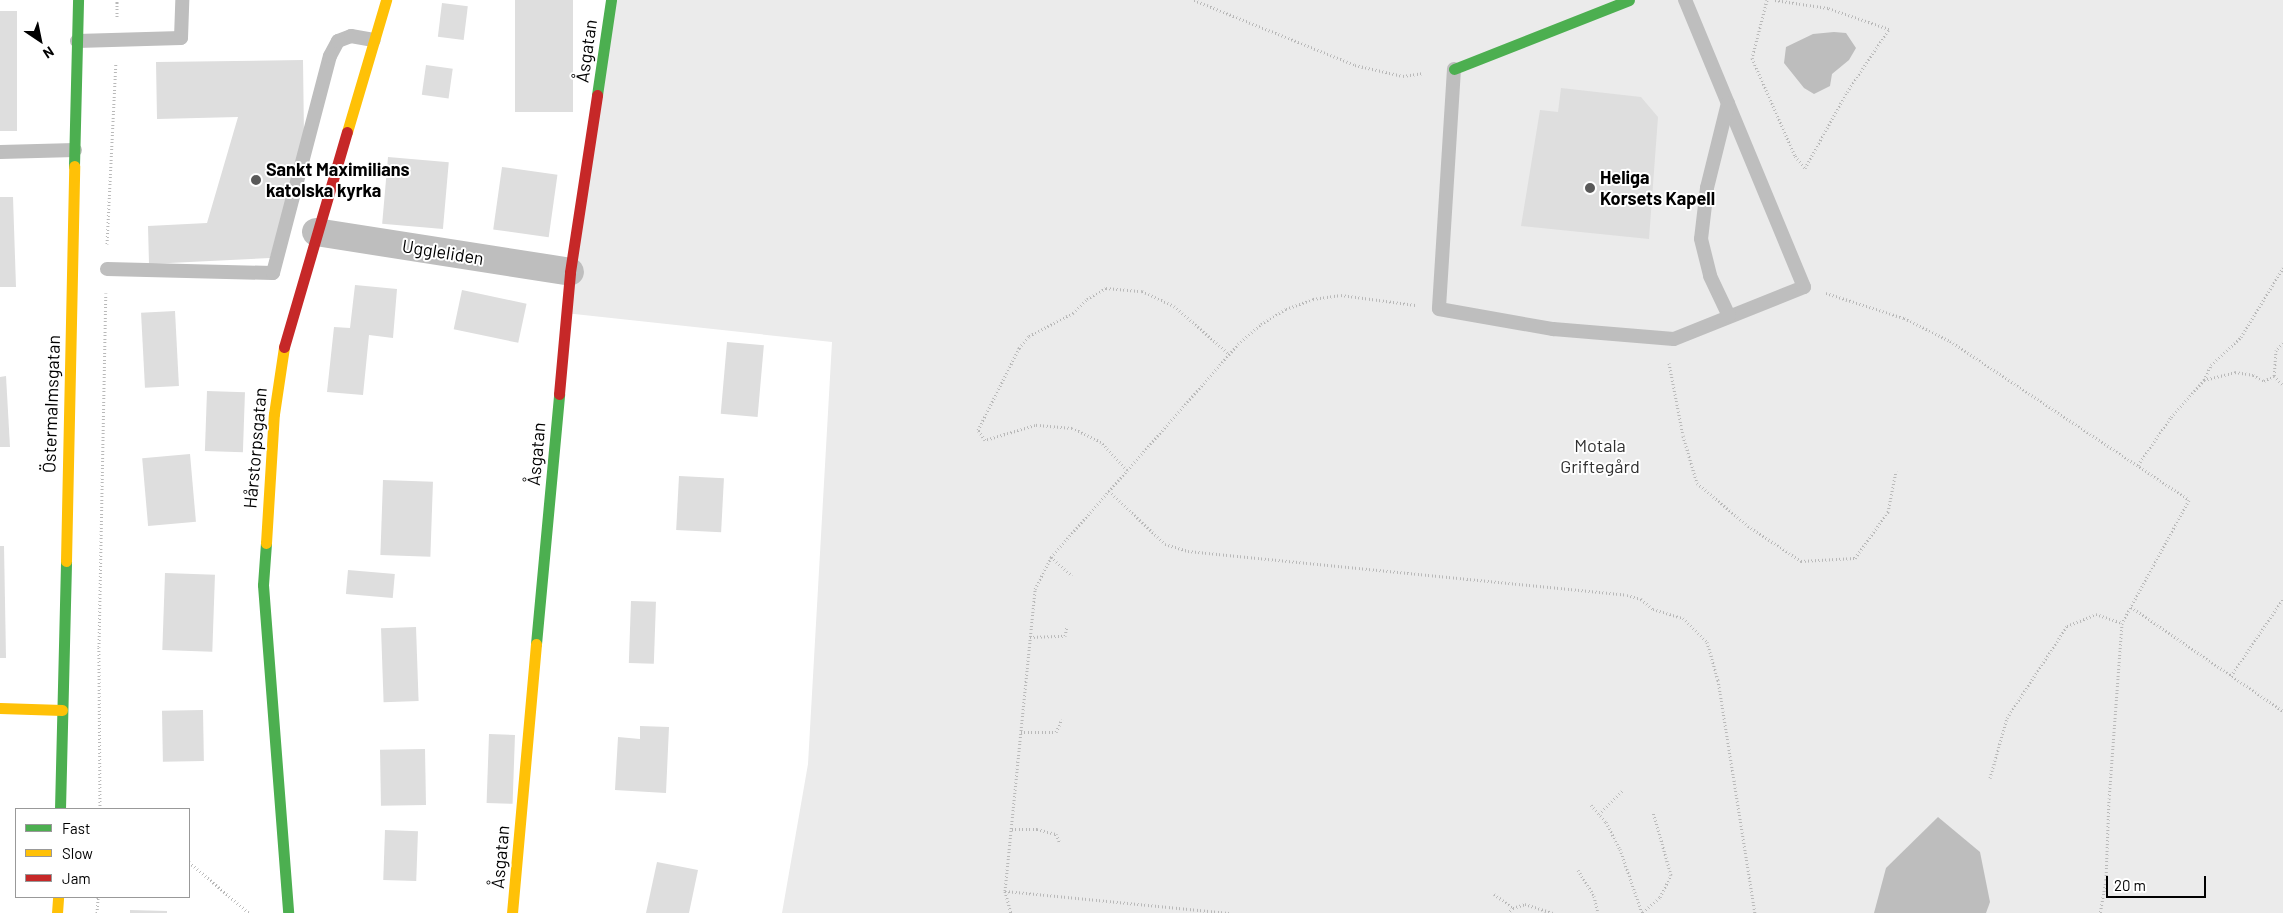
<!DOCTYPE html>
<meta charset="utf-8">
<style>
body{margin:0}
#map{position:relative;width:2283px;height:913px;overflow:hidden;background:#fff;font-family:Barlow,sans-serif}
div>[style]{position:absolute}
.green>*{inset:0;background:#ebebeb}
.water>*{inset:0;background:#bdbdbd}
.building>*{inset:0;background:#dedede;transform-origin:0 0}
.path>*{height:3px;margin-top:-1.5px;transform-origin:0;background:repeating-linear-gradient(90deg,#b9b9b9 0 1px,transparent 0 3.5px)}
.lane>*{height:14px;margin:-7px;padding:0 7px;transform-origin:7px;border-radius:7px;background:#bebebe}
.street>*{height:28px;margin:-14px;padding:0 14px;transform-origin:14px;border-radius:14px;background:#bebebe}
.fast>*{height:11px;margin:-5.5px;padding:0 5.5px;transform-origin:5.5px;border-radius:5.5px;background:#4caf50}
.slow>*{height:11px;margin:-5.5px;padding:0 5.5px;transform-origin:5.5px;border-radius:5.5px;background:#ffc107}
.jam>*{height:11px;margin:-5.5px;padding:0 5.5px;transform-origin:5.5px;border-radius:5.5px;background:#c62828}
.dots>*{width:14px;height:14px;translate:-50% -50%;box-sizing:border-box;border:2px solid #fff;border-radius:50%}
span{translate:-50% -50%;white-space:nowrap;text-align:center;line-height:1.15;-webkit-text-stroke:4px #fff;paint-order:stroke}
.street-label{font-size:18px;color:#000}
.poi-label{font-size:18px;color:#000;font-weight:700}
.left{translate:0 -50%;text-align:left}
.park-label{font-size:18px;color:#313131}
.legend{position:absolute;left:15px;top:808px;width:175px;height:90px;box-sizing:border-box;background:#fff;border:1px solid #999;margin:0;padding:6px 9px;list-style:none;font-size:15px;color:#000}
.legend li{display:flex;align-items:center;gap:10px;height:25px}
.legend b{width:25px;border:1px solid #999}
.north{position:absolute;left:15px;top:15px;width:50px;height:50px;-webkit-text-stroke:4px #fff;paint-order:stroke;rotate:146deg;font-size:14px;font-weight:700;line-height:20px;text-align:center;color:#000}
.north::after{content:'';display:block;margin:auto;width:18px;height:22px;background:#000;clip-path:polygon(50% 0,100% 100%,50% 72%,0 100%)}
.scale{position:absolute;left:2106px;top:876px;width:100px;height:22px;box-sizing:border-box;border:2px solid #000;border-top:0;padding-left:6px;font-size:15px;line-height:18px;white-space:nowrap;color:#000;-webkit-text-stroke:4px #fff;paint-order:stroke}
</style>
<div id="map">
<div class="green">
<div style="clip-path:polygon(615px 0,2283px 0,2283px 913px,782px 913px,808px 764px,832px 342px,565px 313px)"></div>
</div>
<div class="water">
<div style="clip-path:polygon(1834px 32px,1846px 33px,1856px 48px,1849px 60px,1832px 74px,1830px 86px,1814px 94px,1804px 88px,1784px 63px,1786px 47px,1813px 34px)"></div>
<div style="clip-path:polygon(1938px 817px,1980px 852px,1990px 902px,1986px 913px,1874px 913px,1886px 868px)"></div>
</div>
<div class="building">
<div style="left:515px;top:0;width:58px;height:112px"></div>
<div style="left:442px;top:3px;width:26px;height:34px;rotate:7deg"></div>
<div style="left:0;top:11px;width:17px;height:120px"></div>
<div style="clip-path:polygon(303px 60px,304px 137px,270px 258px,149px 264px,148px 226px,207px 223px,238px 117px,157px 119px,156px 62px)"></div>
<div style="left:426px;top:65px;width:27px;height:30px;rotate:8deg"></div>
<div style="clip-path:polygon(1561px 88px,1641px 97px,1658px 117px,1649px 239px,1521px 226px,1540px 110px,1558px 112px)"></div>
<div style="left:388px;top:157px;width:61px;height:67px;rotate:5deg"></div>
<div style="left:502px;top:167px;width:56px;height:63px;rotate:8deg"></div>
<div style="clip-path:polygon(0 197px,13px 197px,16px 287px,0 287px)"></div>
<div style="clip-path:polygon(355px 285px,397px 289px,393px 338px,369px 335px,363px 395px,327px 392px,334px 327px,350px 328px)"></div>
<div style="left:462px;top:290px;width:66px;height:40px;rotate:12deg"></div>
<div style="left:175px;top:311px;width:75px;height:34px;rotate:87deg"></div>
<div style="left:727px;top:342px;width:37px;height:72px;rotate:5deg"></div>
<div style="clip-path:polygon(6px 376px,10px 447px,0 447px,0 377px)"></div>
<div style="left:207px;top:391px;width:38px;height:60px;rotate:2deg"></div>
<div style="left:190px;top:454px;width:68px;height:48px;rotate:85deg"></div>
<div style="left:679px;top:476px;width:45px;height:54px;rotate:3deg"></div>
<div style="left:383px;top:480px;width:50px;height:75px;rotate:2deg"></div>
<div style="clip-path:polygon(0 546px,4px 546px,6px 658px,0 658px)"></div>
<div style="left:348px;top:570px;width:47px;height:24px;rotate:5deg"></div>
<div style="left:165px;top:573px;width:50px;height:77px;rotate:2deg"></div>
<div style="left:631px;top:601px;width:25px;height:62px;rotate:2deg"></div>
<div style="left:416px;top:627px;width:74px;height:35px;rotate:88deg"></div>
<div style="left:203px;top:710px;width:51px;height:41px;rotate:89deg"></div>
<div style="clip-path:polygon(640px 726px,669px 727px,666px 793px,615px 790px,618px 737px,640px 739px)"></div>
<div style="left:489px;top:734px;width:26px;height:69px;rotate:2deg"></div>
<div style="left:425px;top:749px;width:56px;height:45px;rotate:89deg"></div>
<div style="left:385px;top:830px;width:33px;height:50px;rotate:2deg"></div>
<div style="clip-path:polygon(657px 862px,698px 870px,689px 913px,646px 913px)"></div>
<div style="clip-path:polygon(130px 910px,167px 911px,167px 913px,130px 913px)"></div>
</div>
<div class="path">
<div style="left:1194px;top:0;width:174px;rotate:22deg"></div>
<div style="left:1355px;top:65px;width:49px;rotate:12.9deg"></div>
<div style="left:1403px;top:76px;width:21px;rotate:-8deg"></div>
<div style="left:1767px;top:0;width:60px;rotate:104.5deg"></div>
<div style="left:1752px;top:58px;width:107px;rotate:66.3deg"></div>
<div style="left:1795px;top:156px;width:16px;rotate:50deg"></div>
<div style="left:1805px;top:168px;width:87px;rotate:-61.1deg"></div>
<div style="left:1847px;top:92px;width:76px;rotate:-56.3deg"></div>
<div style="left:1889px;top:29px;width:65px;rotate:-161deg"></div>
<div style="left:1828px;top:8px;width:54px;rotate:-171.4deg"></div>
<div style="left:117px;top:17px;width:17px;rotate:-90deg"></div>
<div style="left:107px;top:244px;width:181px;rotate:-87.2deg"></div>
<div style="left:1826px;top:293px;width:82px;rotate:17.8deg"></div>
<div style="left:1904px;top:318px;width:51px;rotate:26.6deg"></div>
<div style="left:1950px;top:341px;width:287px;rotate:33.6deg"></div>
<div style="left:2189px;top:500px;width:140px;rotate:118.6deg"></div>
<div style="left:2122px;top:623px;width:175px;rotate:94.2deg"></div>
<div style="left:2109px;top:798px;width:82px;rotate:92.1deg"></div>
<div style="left:2106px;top:880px;width:34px;rotate:100deg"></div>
<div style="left:2283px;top:343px;width:10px;rotate:135deg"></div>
<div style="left:2276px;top:350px;width:26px;rotate:94deg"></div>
<div style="left:2274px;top:376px;width:13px;rotate:45deg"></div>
<div style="left:1669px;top:363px;width:74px;rotate:79.1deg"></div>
<div style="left:1683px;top:436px;width:49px;rotate:73.4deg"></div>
<div style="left:1697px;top:483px;width:67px;rotate:40.1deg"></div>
<div style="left:1748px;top:526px;width:64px;rotate:33.4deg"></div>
<div style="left:1801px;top:561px;width:54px;rotate:-3.2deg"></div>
<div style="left:1855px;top:558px;width:57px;rotate:-54.3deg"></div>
<div style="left:1888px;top:512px;width:42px;rotate:-79deg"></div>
<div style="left:2204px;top:380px;width:17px;rotate:-65deg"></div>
<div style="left:2211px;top:365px;width:41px;rotate:-43deg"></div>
<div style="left:2241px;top:337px;width:81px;rotate:-58.7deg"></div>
<div style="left:2138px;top:465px;width:58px;rotate:-55.5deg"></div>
<div style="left:2171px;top:417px;width:50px;rotate:-48.3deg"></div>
<div style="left:2204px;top:380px;width:32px;rotate:-14deg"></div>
<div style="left:2235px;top:372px;width:18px;rotate:9deg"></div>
<div style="left:2253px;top:375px;width:13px;rotate:29deg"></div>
<div style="left:2264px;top:381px;width:11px;rotate:-27deg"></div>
<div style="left:1127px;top:470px;width:38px;rotate:-133deg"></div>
<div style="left:1101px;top:442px;width:32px;rotate:-154deg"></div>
<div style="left:1072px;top:428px;width:37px;rotate:-175deg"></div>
<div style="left:1035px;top:425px;width:52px;rotate:163.3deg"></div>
<div style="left:985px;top:440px;width:12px;rotate:-125deg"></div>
<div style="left:978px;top:430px;width:92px;rotate:-63.4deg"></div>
<div style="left:1019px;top:348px;width:16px;rotate:-50deg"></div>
<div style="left:1029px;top:336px;width:50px;rotate:-27.6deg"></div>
<div style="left:1073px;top:313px;width:20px;rotate:-45deg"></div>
<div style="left:1087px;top:299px;width:22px;rotate:-30deg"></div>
<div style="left:1106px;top:288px;width:36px;rotate:5deg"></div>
<div style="left:1142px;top:291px;width:35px;rotate:25deg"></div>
<div style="left:1174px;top:306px;width:73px;rotate:41.1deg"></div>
<div style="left:1109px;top:491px;width:77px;rotate:43.4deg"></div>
<div style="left:1165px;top:544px;width:24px;rotate:17deg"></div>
<div style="left:1188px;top:551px;width:441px;rotate:5.7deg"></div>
<div style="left:1627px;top:595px;width:15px;rotate:16deg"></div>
<div style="left:1641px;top:599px;width:16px;rotate:40deg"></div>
<div style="left:1653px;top:609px;width:31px;rotate:17deg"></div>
<div style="left:1683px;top:618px;width:34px;rotate:45deg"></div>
<div style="left:1707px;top:642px;width:40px;rotate:74deg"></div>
<div style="left:1718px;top:680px;width:236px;rotate:81deg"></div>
<div style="left:1051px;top:557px;width:28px;rotate:42deg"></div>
<div style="left:2131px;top:607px;width:184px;rotate:34.4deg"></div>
<div style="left:1030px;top:637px;width:35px;rotate:-2deg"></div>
<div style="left:1065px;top:636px;width:10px;rotate:-79deg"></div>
<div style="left:2231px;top:676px;width:93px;rotate:-56deg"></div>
<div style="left:1021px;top:732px;width:35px"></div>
<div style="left:1056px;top:732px;width:14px;rotate:-65deg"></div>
<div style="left:1990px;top:778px;width:62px;rotate:-74.2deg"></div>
<div style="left:2007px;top:718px;width:110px;rotate:-56.9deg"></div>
<div style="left:2067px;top:626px;width:31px;rotate:-22deg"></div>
<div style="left:2096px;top:614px;width:28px;rotate:19deg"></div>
<div style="left:1591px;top:805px;width:23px;rotate:49deg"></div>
<div style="left:1606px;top:822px;width:30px;rotate:63deg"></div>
<div style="left:1620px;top:849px;width:68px;rotate:71deg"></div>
<div style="left:100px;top:809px;width:162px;rotate:-90.4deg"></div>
<div style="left:99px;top:647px;width:354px;rotate:-88.9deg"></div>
<div style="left:1599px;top:814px;width:33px;rotate:-45deg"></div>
<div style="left:1012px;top:829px;width:25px"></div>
<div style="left:1037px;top:829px;width:20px;rotate:15deg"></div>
<div style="left:1056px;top:834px;width:10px;rotate:66deg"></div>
<div style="left:189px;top:862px;width:79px;rotate:40.4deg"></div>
<div style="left:1578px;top:870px;width:31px;rotate:58deg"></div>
<div style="left:1594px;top:896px;width:17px;rotate:77deg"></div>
<div style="left:1005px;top:891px;width:23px;rotate:75deg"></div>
<div style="left:1494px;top:894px;width:24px;rotate:36deg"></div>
<div style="left:1513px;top:908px;width:7px;rotate:135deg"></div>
<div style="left:1513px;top:908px;width:13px;rotate:-18deg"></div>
<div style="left:1525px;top:904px;width:29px;rotate:18deg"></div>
<div style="left:1643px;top:912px;width:23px;rotate:-41deg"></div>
<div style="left:1660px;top:897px;width:25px;rotate:-63deg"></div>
<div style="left:1671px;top:875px;width:66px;rotate:-105.9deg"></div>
<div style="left:97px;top:913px;width:16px;rotate:-86deg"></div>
<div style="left:1229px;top:913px;width:225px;rotate:-174.4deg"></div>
<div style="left:1005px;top:891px;width:303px;rotate:-84.3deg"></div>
<div style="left:1035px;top:589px;width:36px;rotate:-63deg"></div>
<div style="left:1051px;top:557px;width:283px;rotate:-48.7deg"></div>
<div style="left:1238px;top:344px;width:30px;rotate:-41deg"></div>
<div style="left:1261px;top:324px;width:29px;rotate:-31deg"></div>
<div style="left:1286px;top:309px;width:29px;rotate:-20deg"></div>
<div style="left:1313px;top:299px;width:28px;rotate:-8deg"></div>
<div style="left:1341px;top:295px;width:75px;rotate:7.7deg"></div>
</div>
<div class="lane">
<div style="left:77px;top:41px;width:104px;rotate:-1.7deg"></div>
<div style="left:181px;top:38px;width:38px;rotate:-88deg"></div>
<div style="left:1454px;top:69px;width:240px;rotate:93.6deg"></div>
<div style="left:1439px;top:309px;width:116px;rotate:10deg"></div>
<div style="left:1553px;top:329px;width:121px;rotate:4.7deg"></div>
<div style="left:1674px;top:339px;width:140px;rotate:-21.8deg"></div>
<div style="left:1804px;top:287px;width:311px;rotate:-112.5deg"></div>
<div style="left:1728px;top:103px;width:88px;rotate:103.9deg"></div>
<div style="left:1707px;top:188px;width:51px;rotate:96.7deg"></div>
<div style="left:1701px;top:239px;width:38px;rotate:76deg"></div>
<div style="left:1710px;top:276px;width:44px;rotate:64.6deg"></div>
<div style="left:0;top:152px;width:75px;rotate:-1.5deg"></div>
<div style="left:107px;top:269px;width:166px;rotate:1.4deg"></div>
<div style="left:273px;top:273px;width:224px;rotate:-75.3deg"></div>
<div style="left:330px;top:56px;width:17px;rotate:-62deg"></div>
<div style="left:338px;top:41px;width:14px;rotate:-21deg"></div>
<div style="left:351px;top:36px;width:23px;rotate:10deg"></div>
</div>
<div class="street">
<div style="left:316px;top:232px;width:257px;rotate:8.9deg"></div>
</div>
<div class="fast">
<div style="left:1454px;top:69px;width:188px;rotate:-21.5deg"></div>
<div style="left:597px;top:95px;width:96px;rotate:-81.6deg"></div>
<div style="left:74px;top:166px;width:166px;rotate:-88.6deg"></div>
<div style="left:266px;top:543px;width:42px;rotate:94.1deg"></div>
<div style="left:263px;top:585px;width:329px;rotate:85.6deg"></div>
<div style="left:536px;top:644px;width:251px;rotate:-84.7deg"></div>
<div style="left:60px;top:809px;width:248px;rotate:-88.6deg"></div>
</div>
<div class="slow">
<div style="left:347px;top:132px;width:138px;rotate:-73.5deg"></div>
<div style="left:266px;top:543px;width:129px;rotate:-86.5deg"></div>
<div style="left:274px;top:414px;width:68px;rotate:-81.5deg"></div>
<div style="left:66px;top:561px;width:395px;rotate:-88.8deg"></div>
<div style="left:0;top:708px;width:62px;rotate:1.8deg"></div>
<div style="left:57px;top:913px;width:16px;rotate:-86deg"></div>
<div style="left:512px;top:913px;width:270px;rotate:-84.9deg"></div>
</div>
<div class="jam">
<div style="left:284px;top:347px;width:224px;rotate:-73.7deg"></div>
<div style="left:559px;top:394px;width:122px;rotate:-84.8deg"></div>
<div style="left:570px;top:272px;width:179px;rotate:-81.3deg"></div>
</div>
<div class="dots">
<div style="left:256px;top:180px;background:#595959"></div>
<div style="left:1590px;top:188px;background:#595959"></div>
</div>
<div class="street-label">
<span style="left:586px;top:51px;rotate:-82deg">Åsgatan</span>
<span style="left:443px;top:252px;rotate:9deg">Uggleliden</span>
<span style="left:51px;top:404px;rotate:-88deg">Östermalmsgatan</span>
<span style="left:255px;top:448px;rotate:-85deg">Hårstorpsgatan</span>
<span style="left:536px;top:454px;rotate:-85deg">Åsgatan</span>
<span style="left:500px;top:857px;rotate:-85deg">Åsgatan</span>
</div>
<div class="poi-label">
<span class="left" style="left:266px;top:180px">Sankt Maximilians<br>katolska kyrka</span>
<span class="left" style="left:1600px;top:188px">Heliga<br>Korsets Kapell</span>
</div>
<div class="park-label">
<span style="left:1600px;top:456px">Motala<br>Griftegård</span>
</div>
<ul class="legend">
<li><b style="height:6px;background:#4caf50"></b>Fast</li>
<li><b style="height:6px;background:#ffc107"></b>Slow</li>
<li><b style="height:6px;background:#c62828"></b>Jam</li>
</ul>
<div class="north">N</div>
<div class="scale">20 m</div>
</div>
